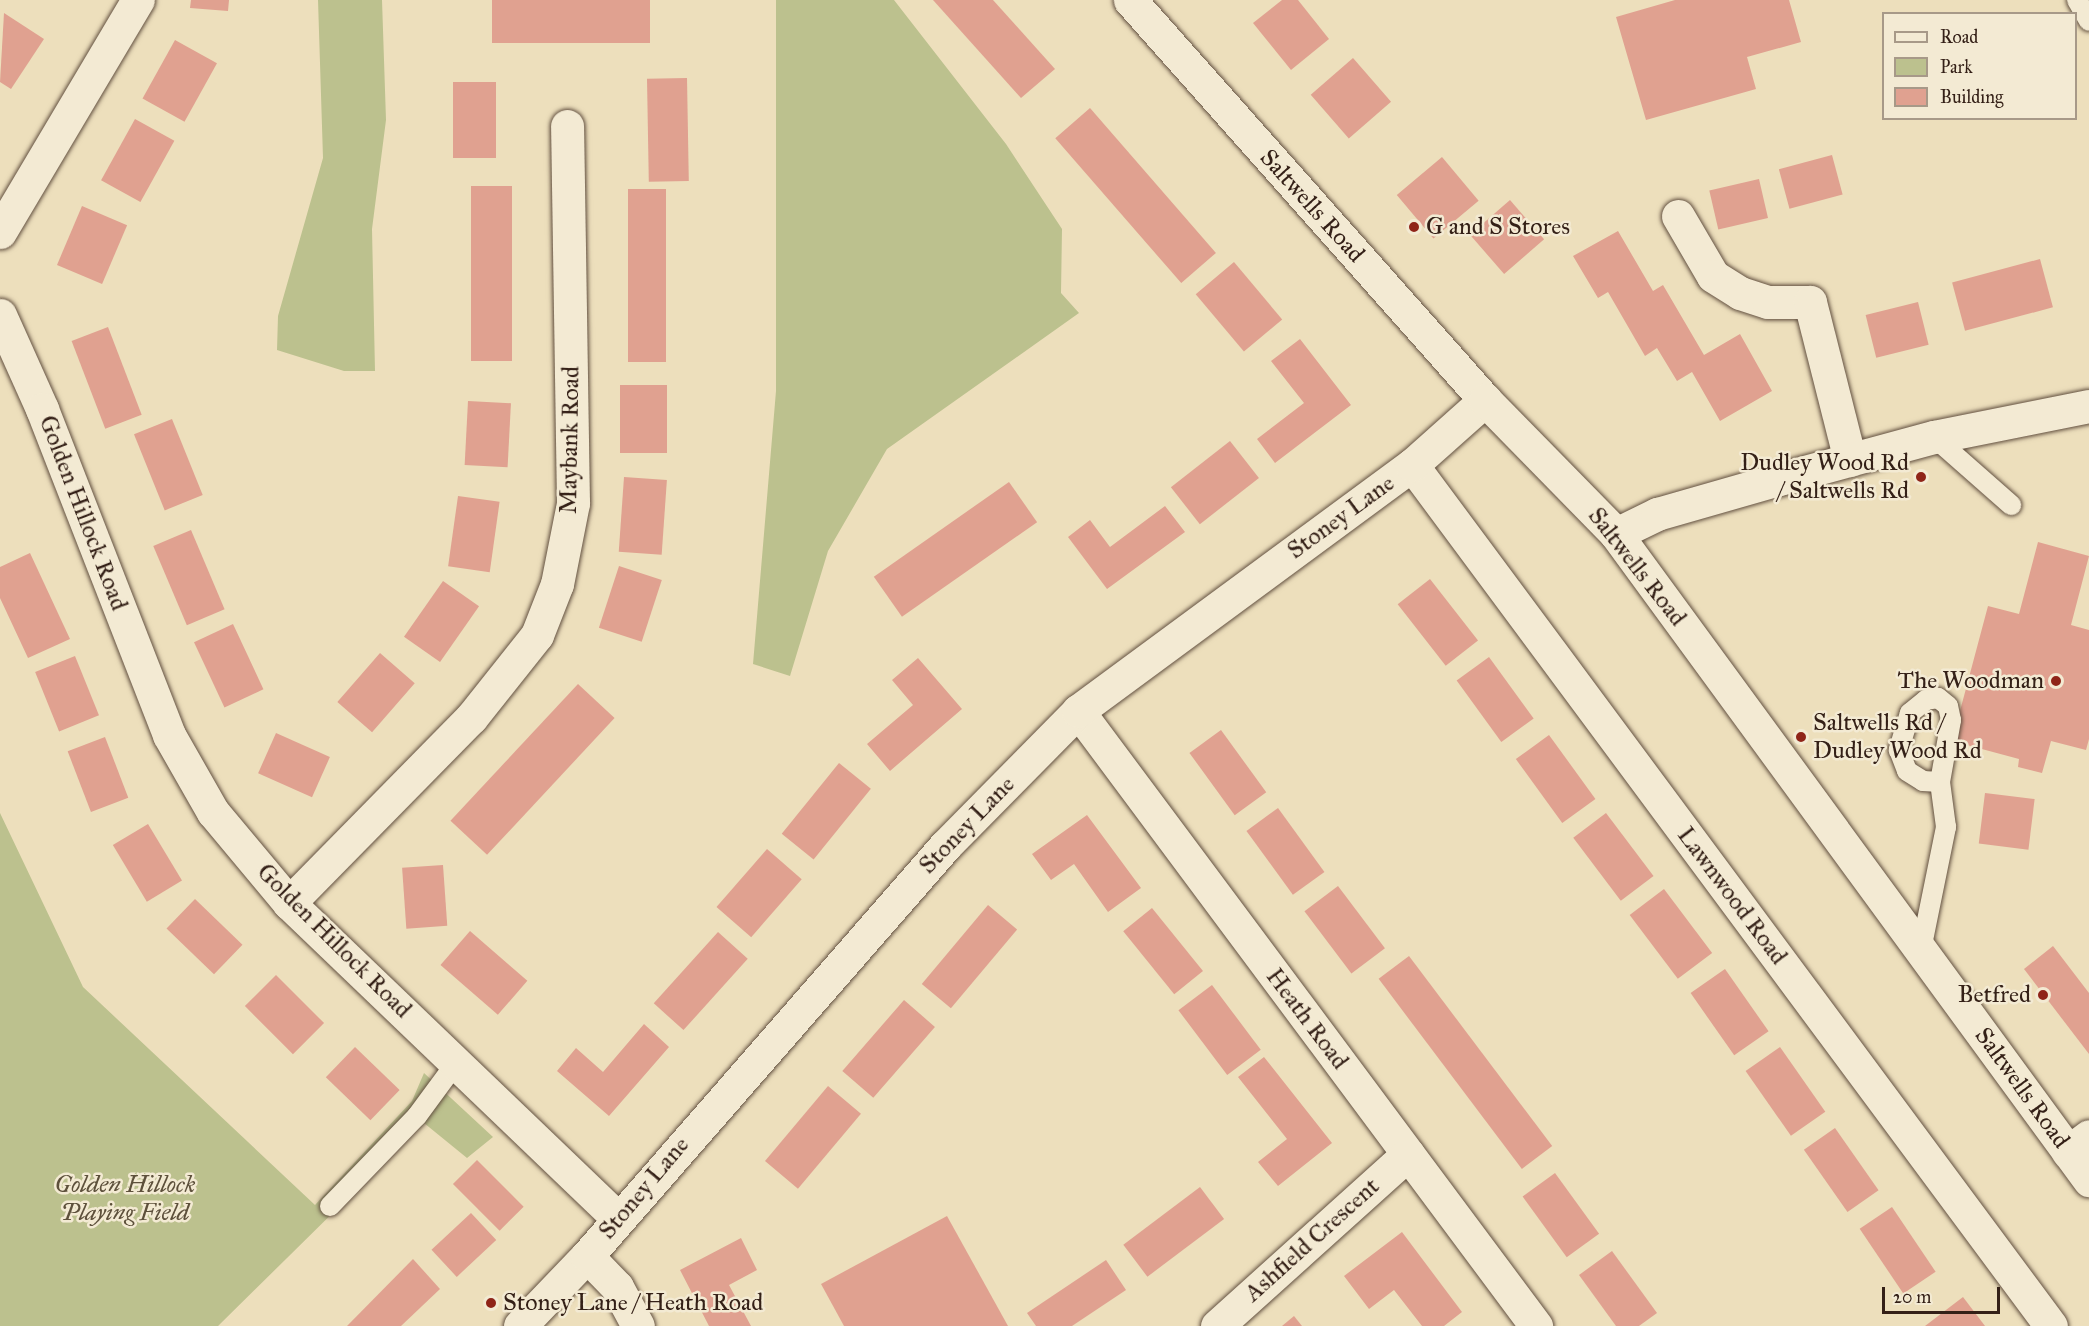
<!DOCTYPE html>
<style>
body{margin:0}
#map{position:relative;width:2089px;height:1326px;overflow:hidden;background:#eddfbc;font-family:"IM FELL Great Primer",serif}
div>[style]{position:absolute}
.green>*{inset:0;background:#bcc18e}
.building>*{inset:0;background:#e0a190;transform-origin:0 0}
.roads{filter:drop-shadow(0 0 2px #625040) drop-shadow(0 0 2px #625040)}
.service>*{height:20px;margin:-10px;padding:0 10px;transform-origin:10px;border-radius:10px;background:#f3ead3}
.minor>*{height:33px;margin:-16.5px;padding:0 16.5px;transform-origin:16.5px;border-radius:16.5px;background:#f3ead3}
.tertiary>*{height:33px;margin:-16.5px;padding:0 16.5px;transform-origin:16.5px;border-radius:16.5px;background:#f3ead3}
.dots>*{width:16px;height:16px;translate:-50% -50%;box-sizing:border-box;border:3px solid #f3ead3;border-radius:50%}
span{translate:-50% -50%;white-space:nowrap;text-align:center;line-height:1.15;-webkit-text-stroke:5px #f3ead3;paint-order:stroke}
.street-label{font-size:24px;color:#342017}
.poi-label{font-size:24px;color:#342017}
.left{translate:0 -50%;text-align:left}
.right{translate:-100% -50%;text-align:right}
.park-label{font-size:24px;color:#5d503b;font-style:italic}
.legend{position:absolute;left:1882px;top:12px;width:195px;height:108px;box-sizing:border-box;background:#f3ead3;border:2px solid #a79988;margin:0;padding:8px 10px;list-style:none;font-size:18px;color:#342017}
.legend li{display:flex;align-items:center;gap:12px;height:30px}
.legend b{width:30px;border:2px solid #a79988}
.scale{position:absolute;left:1882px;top:1287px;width:118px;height:27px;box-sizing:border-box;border:3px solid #342017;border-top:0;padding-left:8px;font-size:18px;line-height:21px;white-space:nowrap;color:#342017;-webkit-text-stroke:4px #f3ead3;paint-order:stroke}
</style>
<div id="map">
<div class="green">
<div style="clip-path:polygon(318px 0,382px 0,386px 120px,372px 229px,375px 371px,344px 371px,277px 350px,278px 316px,323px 158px)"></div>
<div style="clip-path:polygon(776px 0,894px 0,1006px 144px,1062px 229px,1061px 293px,1079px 313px,887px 449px,828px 551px,790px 676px,753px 664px,776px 391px)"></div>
<div style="clip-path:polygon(0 813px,83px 987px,315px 1205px,412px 1101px,424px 1073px,493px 1137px,467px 1158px,424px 1123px,218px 1326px,0 1326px)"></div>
</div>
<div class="building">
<div style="clip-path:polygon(191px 0,229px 0,228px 11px,190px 8px)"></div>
<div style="left:492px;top:0;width:158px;height:43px"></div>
<div style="clip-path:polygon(933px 0,993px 0,1055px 69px,1021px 98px)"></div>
<div style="clip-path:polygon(1282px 0,1298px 0,1329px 39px,1291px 70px,1253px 23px)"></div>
<div style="clip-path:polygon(1675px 0,1789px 0,1801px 42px,1747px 57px,1756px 89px,1646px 120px,1616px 17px)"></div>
<div style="clip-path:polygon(4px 13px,44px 39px,11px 89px,0 82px)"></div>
<div style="left:175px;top:40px;width:48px;height:67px;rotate:29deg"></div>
<div style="left:1353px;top:58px;width:58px;height:56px;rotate:49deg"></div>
<div style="left:687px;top:78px;width:103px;height:40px;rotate:89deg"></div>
<div style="left:453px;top:82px;width:43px;height:76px"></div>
<div style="left:1090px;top:108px;width:192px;height:46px;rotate:49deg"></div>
<div style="left:135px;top:119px;width:45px;height:70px;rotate:29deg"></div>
<div style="left:1832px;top:155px;width:41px;height:55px;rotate:75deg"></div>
<div style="left:1442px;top:157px;width:57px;height:59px;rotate:50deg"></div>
<div style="left:1759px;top:179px;width:40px;height:51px;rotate:77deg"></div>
<div style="left:471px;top:186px;width:41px;height:175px"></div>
<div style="left:666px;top:189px;width:173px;height:38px;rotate:90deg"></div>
<div style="left:1510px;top:200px;width:52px;height:53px;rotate:49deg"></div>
<div style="left:82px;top:206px;width:49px;height:64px;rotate:23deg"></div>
<div style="clip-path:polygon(1618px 231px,1653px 291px,1663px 285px,1704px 355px,1740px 334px,1772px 391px,1720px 421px,1692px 372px,1677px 381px,1657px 348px,1645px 356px,1608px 292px,1598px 298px,1573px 256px)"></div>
<div style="left:2040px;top:259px;width:50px;height:91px;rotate:75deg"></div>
<div style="left:1234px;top:262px;width:75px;height:50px;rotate:50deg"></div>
<div style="left:1918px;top:302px;width:44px;height:54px;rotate:76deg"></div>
<div style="left:108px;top:327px;width:94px;height:39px;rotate:69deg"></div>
<div style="clip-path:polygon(1300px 339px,1351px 405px,1275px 463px,1257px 439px,1304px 403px,1271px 361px)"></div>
<div style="left:620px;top:385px;width:47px;height:68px"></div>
<div style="left:468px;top:401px;width:43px;height:64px;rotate:3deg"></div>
<div style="left:172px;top:419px;width:82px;height:41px;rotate:68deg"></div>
<div style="left:1230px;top:441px;width:47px;height:75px;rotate:52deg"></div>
<div style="left:624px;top:477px;width:43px;height:75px;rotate:4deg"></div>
<div style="left:1009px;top:482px;width:49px;height:165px;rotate:55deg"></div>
<div style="left:458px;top:496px;width:42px;height:71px;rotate:8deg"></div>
<div style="clip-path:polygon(1165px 506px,1185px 532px,1107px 589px,1068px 537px,1090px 520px,1110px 547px)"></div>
<div style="left:191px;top:530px;width:86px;height:41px;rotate:67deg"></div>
<div style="clip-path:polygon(2038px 542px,2089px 556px,2071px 625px,2089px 630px,2089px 739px,2086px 750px,2051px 741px,2042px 773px,2018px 767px,2019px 759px,1952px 741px,1988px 606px,2019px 614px)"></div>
<div style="clip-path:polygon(30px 553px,70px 639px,28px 658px,0 598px,0 567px)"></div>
<div style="left:619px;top:566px;width:45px;height:65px;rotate:18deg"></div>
<div style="left:1430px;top:579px;width:78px;height:41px;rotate:52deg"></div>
<div style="left:443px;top:581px;width:44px;height:68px;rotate:35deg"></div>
<div style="left:233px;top:624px;width:72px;height:43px;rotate:65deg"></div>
<div style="left:380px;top:653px;width:46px;height:65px;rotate:41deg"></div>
<div style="left:75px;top:656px;width:64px;height:43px;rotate:68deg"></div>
<div style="left:1489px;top:657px;width:76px;height:40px;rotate:54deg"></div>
<div style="clip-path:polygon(918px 658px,962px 709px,890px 771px,867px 744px,913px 705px,892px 680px)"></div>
<div style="left:578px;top:684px;width:50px;height:187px;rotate:43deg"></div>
<div style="left:1221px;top:730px;width:77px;height:39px;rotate:54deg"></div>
<div style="left:276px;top:733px;width:59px;height:44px;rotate:24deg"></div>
<div style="left:1549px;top:735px;width:79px;height:41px;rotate:54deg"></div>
<div style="left:105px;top:737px;width:65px;height:40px;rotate:69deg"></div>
<div style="left:839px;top:763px;width:41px;height:91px;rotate:39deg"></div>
<div style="left:1985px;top:793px;width:50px;height:51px;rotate:7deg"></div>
<div style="left:1278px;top:808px;width:79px;height:39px;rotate:54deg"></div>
<div style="left:1606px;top:813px;width:79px;height:41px;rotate:53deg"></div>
<div style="clip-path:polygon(1087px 815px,1141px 888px,1108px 912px,1074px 864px,1051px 880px,1032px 854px)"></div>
<div style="left:148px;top:824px;width:66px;height:41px;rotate:59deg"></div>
<div style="left:767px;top:849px;width:46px;height:77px;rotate:41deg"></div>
<div style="left:443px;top:865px;width:61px;height:41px;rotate:86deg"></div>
<div style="left:1338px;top:886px;width:78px;height:42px;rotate:53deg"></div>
<div style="left:1664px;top:889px;width:80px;height:43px;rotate:53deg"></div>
<div style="left:195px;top:899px;width:66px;height:41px;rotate:44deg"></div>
<div style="left:988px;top:905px;width:38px;height:103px;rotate:40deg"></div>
<div style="left:1152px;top:908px;width:81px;height:37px;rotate:51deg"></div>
<div style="left:470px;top:931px;width:76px;height:45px;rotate:41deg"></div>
<div style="left:718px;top:932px;width:40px;height:96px;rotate:42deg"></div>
<div style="clip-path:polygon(2053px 946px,2089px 993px,2089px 1054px,2024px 969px)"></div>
<div style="left:1409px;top:956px;width:238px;height:38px;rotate:53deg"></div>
<div style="left:1725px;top:969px;width:76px;height:42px;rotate:55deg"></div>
<div style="left:276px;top:975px;width:68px;height:44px;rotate:45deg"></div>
<div style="left:1212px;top:985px;width:81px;height:42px;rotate:53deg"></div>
<div style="left:904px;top:1000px;width:41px;height:94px;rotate:41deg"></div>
<div style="clip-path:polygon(644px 1024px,669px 1047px,609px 1116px,557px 1071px,576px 1048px,603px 1072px)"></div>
<div style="left:355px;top:1047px;width:62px;height:42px;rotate:44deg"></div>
<div style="left:1780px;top:1047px;width:79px;height:42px;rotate:55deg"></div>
<div style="clip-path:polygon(1264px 1057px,1332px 1143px,1278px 1186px,1258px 1162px,1287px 1139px,1238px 1077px)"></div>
<div style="left:828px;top:1086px;width:43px;height:98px;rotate:40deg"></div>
<div style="left:1835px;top:1128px;width:76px;height:38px;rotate:55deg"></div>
<div style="left:477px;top:1160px;width:66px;height:34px;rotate:45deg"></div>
<div style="left:1555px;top:1173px;width:75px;height:40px;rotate:54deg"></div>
<div style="left:1200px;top:1187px;width:40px;height:96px;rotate:53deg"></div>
<div style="left:1892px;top:1207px;width:78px;height:39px;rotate:56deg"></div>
<div style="left:471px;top:1213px;width:37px;height:54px;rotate:47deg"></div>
<div style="clip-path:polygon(947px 1216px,1008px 1326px,844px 1326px,821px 1284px)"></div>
<div style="clip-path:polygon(1402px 1232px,1462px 1312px,1444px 1326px,1422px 1326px,1394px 1290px,1369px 1309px,1344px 1276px)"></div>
<div style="clip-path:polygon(741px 1238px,757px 1270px,729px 1285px,751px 1326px,709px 1326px,680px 1270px)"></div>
<div style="clip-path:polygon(1612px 1251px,1657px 1313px,1639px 1326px,1616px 1326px,1579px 1275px)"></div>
<div style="clip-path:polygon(413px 1259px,440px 1289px,401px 1326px,347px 1326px)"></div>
<div style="clip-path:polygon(1106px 1260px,1126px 1290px,1072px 1326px,1036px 1326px,1027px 1313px)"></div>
<div style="clip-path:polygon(1963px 1297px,1985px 1326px,1925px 1326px)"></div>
<div style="clip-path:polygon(1294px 1316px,1302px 1326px,1282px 1326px)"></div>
</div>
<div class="roads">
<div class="service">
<div style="left:2077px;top:0;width:24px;rotate:60deg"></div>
<div style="left:1934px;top:437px;width:103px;rotate:41.4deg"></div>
<div style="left:1921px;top:950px;width:126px;rotate:-78.5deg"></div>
<div style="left:1946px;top:827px;width:45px;rotate:-97.6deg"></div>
<div style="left:1940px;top:782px;width:63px;rotate:-79.9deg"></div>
<div style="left:1951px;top:720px;width:14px;rotate:-102deg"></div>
<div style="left:1948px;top:706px;width:13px;rotate:-141deg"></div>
<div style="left:1938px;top:698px;width:12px;rotate:171deg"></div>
<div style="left:1926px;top:700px;width:21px;rotate:141deg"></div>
<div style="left:1910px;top:713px;width:39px;rotate:107deg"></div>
<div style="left:1899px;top:750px;width:22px;rotate:69deg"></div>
<div style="left:1907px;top:771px;width:19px;rotate:32deg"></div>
<div style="left:1923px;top:781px;width:17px;rotate:3deg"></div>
<div style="left:330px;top:1206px;width:125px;rotate:-46deg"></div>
<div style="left:417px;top:1116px;width:66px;rotate:-53.7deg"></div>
</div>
<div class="minor">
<div style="left:1678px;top:216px;width:69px;rotate:59.7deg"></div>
<div style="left:1713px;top:276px;width:32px;rotate:32deg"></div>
<div style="left:1740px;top:293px;width:29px;rotate:18deg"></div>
<div style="left:1768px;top:302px;width:42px"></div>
<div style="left:1810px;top:302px;width:163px;rotate:75.8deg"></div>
<div style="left:0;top:232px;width:270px;rotate:-59.3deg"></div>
<div style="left:0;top:315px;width:103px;rotate:65.9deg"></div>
<div style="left:42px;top:409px;width:350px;rotate:68.7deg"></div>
<div style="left:169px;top:735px;width:89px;rotate:60.3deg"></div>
<div style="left:213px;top:812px;width:119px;rotate:50.1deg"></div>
<div style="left:289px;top:903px;width:454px;rotate:43.8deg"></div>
<div style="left:1412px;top:465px;width:1072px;rotate:53.42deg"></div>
<div style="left:1078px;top:711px;width:767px;rotate:53.32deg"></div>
<div style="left:289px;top:903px;width:260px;rotate:-45.5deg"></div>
<div style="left:471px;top:718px;width:106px;rotate:-51.5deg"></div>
<div style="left:537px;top:635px;width:55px;rotate:-68.6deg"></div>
<div style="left:557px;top:584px;width:83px;rotate:-78.8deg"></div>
<div style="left:573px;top:503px;width:377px;rotate:-90.9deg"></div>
<div style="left:2068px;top:1152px;width:26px;rotate:-37deg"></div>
<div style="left:587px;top:1256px;width:43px;rotate:45.9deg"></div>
<div style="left:617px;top:1287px;width:44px;rotate:61.7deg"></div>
<div style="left:520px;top:1326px;width:97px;rotate:-46.3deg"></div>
<div style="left:587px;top:1256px;width:544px;rotate:-48.87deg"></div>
<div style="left:945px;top:846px;width:190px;rotate:-45.4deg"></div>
<div style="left:1078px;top:711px;width:415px;rotate:-36.4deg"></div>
<div style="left:1412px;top:465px;width:98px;rotate:-41.7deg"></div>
<div style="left:1217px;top:1326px;width:257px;rotate:-42deg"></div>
</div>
<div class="tertiary">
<div style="left:1130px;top:0;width:535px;rotate:48.41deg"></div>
<div style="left:1485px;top:400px;width:187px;rotate:45.6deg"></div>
<div style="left:1616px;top:534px;width:801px;rotate:53.79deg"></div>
<div style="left:1616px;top:534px;width:46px;rotate:-26deg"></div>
<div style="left:1657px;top:514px;width:127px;rotate:-16deg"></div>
<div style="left:1779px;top:479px;width:161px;rotate:-15.2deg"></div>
<div style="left:1934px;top:437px;width:158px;rotate:-11.3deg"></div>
</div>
</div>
<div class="dots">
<div style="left:1414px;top:227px;background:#8f2418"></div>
<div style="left:1921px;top:477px;background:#8f2418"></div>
<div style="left:2056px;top:681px;background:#8f2418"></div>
<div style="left:1801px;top:737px;background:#8f2418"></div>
<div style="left:2043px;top:995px;background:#8f2418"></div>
<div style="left:491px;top:1303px;background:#8f2418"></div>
</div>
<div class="street-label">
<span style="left:1312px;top:206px;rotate:48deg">Saltwells Road</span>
<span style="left:570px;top:440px;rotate:-89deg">Maybank Road</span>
<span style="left:83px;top:513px;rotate:69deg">Golden Hillock Road</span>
<span style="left:1341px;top:517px;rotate:-36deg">Stoney Lane</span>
<span style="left:1637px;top:567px;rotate:52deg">Saltwells Road</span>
<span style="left:967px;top:825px;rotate:-46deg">Stoney Lane</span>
<span style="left:1732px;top:896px;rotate:53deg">Lawnwood Road</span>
<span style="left:334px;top:941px;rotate:45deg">Golden Hillock Road</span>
<span style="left:1307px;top:1019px;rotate:53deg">Heath Road</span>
<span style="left:2022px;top:1088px;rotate:54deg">Saltwells Road</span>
<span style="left:644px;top:1188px;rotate:-50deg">Stoney Lane</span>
<span style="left:1312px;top:1240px;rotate:-42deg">Ashfield Crescent</span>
</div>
<div class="poi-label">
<span class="left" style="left:1426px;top:227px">G and S Stores</span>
<span class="right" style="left:1909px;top:477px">Dudley Wood Rd<br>/ Saltwells Rd</span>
<span class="right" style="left:2044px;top:681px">The Woodman</span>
<span class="left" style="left:1813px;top:737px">Saltwells Rd /<br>Dudley Wood Rd</span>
<span class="right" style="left:2031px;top:995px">Betfred</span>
<span class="left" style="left:503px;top:1303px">Stoney Lane / Heath Road</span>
</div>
<div class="park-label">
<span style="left:125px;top:1199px">Golden Hillock<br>Playing Field</span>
</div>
<ul class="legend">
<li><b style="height:8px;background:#f3ead3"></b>Road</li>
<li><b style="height:16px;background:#bcc18e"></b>Park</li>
<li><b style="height:16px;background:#e0a190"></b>Building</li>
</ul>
<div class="scale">20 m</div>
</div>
